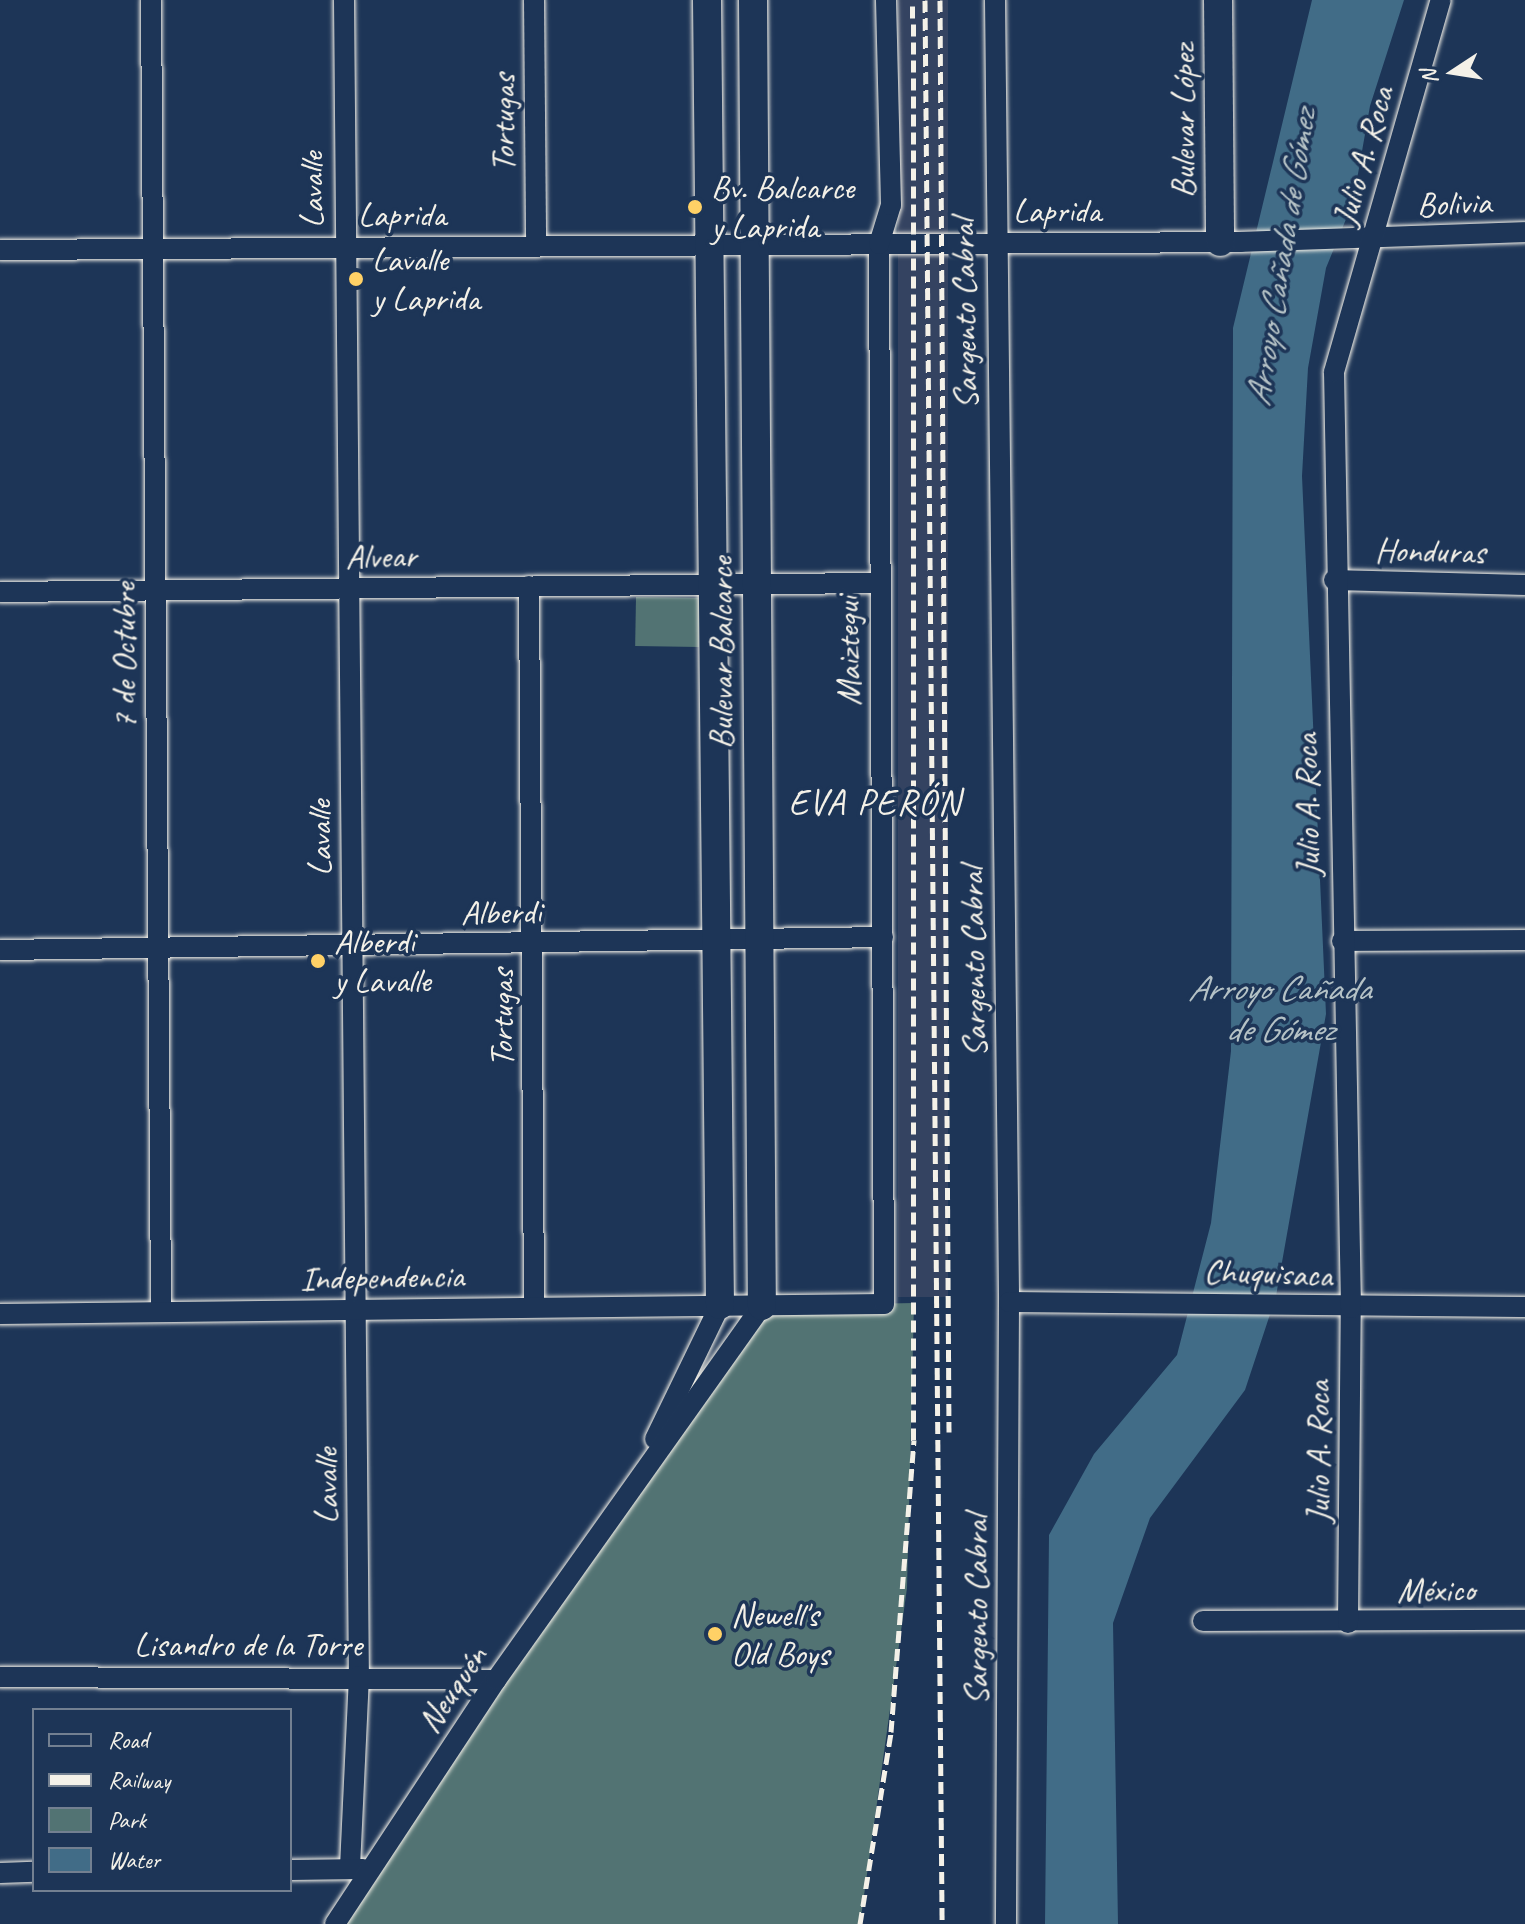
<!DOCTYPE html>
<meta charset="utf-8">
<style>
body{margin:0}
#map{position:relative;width:1525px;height:1924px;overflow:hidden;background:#1d3557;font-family:Caveat,sans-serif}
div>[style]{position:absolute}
.built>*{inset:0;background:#344361;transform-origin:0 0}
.green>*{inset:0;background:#527373;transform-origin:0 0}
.water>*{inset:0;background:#416c87}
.roads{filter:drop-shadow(0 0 2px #f4f1e8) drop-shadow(0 0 2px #f4f1e8)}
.street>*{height:20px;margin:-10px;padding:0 10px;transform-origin:10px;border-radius:10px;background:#1d3557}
.secondary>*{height:28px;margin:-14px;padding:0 14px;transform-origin:14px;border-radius:14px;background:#1d3557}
.rail>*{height:5px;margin-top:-2.5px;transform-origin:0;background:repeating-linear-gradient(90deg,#f4f1e8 0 12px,transparent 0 18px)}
.dots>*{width:22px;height:22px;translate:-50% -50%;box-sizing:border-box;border:4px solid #1d3557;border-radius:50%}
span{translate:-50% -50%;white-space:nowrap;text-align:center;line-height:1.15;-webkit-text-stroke:7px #1d3557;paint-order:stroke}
.street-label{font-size:34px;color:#f4f1e8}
.poi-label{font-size:34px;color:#f4f1e8}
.left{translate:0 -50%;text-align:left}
.water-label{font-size:36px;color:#b5c2c6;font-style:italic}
.neighbourhood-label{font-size:36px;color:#f4f1e8;letter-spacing:2px}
.legend{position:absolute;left:32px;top:1708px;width:260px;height:184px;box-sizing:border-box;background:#1d3557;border:2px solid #738091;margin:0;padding:10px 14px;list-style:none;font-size:24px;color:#f4f1e8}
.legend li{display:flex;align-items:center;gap:16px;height:40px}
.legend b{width:40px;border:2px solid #738091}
.north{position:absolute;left:1413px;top:32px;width:80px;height:80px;-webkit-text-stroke:6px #1d3557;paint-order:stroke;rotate:258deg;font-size:22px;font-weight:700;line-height:32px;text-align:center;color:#f4f1e8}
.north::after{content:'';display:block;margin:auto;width:28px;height:36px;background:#f4f1e8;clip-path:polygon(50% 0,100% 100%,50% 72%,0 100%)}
</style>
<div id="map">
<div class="built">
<div style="left:898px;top:0;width:50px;height:1297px"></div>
</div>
<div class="green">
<div style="left:636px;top:597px;width:64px;height:49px;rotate:1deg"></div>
<div style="clip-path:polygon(914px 1303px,907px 1588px,860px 1924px,335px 1924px,762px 1306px)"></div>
</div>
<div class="water">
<div style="clip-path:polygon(1312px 0,1404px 0,1370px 106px,1353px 202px,1326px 268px,1308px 368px,1302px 476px,1326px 1014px,1276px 1296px,1245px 1390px,1150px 1518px,1113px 1623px,1118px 1924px,1045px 1924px,1049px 1535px,1094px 1454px,1177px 1355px,1211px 1223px,1231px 1051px,1233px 328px)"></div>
</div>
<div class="roads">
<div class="street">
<div style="left:151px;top:0;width:1312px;rotate:89.56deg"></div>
<div style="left:344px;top:0;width:1676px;rotate:89.49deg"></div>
<div style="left:359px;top:1676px;width:193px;rotate:92.7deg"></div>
<div style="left:534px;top:0;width:246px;rotate:89.5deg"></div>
<div style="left:995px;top:0;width:1302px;rotate:89.38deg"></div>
<div style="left:1009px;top:1302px;width:622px;rotate:90.28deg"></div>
<div style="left:0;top:250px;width:1241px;rotate:-0.37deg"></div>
<div style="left:1241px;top:242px;width:284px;rotate:-2deg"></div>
<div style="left:1334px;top:580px;width:191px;rotate:1.5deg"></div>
<div style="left:529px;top:586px;width:721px;rotate:89.6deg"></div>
<div style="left:0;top:592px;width:879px;rotate:-0.59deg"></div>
<div style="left:1342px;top:941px;width:183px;rotate:-0.3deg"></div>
<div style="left:0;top:950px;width:883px;rotate:-0.84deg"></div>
<div style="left:1009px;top:1302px;width:516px;rotate:0.56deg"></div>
<div style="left:0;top:1314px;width:884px;rotate:-0.65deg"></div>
<div style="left:884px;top:1304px;width:1060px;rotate:-90.27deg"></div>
<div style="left:879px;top:244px;width:41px;rotate:-72.9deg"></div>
<div style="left:891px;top:205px;width:205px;rotate:-91.4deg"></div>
<div style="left:655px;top:1439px;width:149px;rotate:-64.1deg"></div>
<div style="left:1203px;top:1621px;width:322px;rotate:-0.2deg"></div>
<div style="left:1348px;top:1623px;width:315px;rotate:-89.5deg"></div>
<div style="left:1351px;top:1308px;width:936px;rotate:-91.04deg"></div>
<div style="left:1334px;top:372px;width:387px;rotate:-74deg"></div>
<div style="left:0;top:1677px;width:496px;rotate:0.3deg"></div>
<div style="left:290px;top:1870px;width:73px;rotate:-0.8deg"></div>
<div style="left:0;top:1873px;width:34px;rotate:-2deg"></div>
<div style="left:335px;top:1924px;width:292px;rotate:-56.6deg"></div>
<div style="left:496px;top:1680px;width:459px;rotate:-54.6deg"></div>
</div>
<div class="secondary">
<div style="left:707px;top:0;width:1305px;rotate:89.43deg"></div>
<div style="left:753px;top:0;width:1306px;rotate:89.61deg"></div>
<div style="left:1218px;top:0;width:242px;rotate:89.5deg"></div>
</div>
</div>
<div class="rail">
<div style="left:925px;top:0;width:1924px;rotate:89.49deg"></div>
<div style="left:940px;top:0;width:1432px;rotate:89.64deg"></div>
<div style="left:860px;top:1924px;width:194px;rotate:-80.8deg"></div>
<div style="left:891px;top:1732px;width:293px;rotate:-85.5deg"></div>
<div style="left:914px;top:1440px;width:1440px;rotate:-90.04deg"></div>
</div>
<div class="dots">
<div style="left:695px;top:207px;background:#ffd166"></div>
<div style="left:356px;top:279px;background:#ffd166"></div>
<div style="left:318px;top:961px;background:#ffd166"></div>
<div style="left:715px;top:1634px;background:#ffd166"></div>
</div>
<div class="street-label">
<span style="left:1183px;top:121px;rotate:-90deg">Bulevar López</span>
<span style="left:503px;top:123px;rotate:-90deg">Tortugas</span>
<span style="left:1363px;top:156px;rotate:-74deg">Julio A. Roca</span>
<span style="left:312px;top:190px;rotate:-90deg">Lavalle</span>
<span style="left:1454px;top:203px;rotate:-2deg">Bolivia</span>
<span style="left:1057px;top:211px">Laprida</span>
<span style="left:402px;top:215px">Laprida</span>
<span style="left:964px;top:314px;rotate:-91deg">Sargento Cabral</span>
<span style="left:1430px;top:551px;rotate:1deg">Honduras</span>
<span style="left:381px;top:556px;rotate:-1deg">Alvear</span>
<span style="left:848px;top:651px;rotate:-91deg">Maiztegui</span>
<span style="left:721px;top:653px;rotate:-90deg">Bulevar Balcarce</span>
<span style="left:124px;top:656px;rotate:-90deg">7 de Octubre</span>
<span style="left:1307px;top:805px;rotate:-91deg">Julio A. Roca</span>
<span style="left:320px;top:838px;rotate:-90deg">Lavalle</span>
<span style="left:501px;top:912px;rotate:-1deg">Alberdi</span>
<span style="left:973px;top:962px;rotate:-91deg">Sargento Cabral</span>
<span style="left:502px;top:1018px;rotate:-90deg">Tortugas</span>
<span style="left:1268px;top:1273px;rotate:2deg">Chuquisaca</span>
<span style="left:382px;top:1277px;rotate:-1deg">Independencia</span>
<span style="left:1318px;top:1452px;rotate:-90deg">Julio A. Roca</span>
<span style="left:326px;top:1486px;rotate:-90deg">Lavalle</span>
<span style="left:1436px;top:1590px;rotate:-1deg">México</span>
<span style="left:976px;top:1610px;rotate:-90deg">Sargento Cabral</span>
<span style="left:248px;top:1645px">Lisandro de la Torre</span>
<span style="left:452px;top:1689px;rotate:-56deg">Neuquén</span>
</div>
<div class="poi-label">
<span class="left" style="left:711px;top:207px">Bv. Balcarce<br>y Laprida</span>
<span class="left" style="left:372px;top:279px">Lavalle<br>y Laprida</span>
<span class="left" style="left:334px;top:961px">Alberdi<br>y Lavalle</span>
<span class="left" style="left:731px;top:1634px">Newell's<br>Old Boys</span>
</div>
<div class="water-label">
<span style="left:1281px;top:258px;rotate:-81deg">Arroyo Cañada de Gómez</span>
<span style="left:1279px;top:1009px">Arroyo Cañada<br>de Gómez</span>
</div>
<div class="neighbourhood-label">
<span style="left:875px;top:803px">EVA PERÓN</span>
</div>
<ul class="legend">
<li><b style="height:10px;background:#1d3557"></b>Road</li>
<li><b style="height:10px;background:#f4f1e8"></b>Railway</li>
<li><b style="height:22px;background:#527373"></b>Park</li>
<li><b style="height:22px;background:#416c87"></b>Water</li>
</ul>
<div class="north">N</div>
</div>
